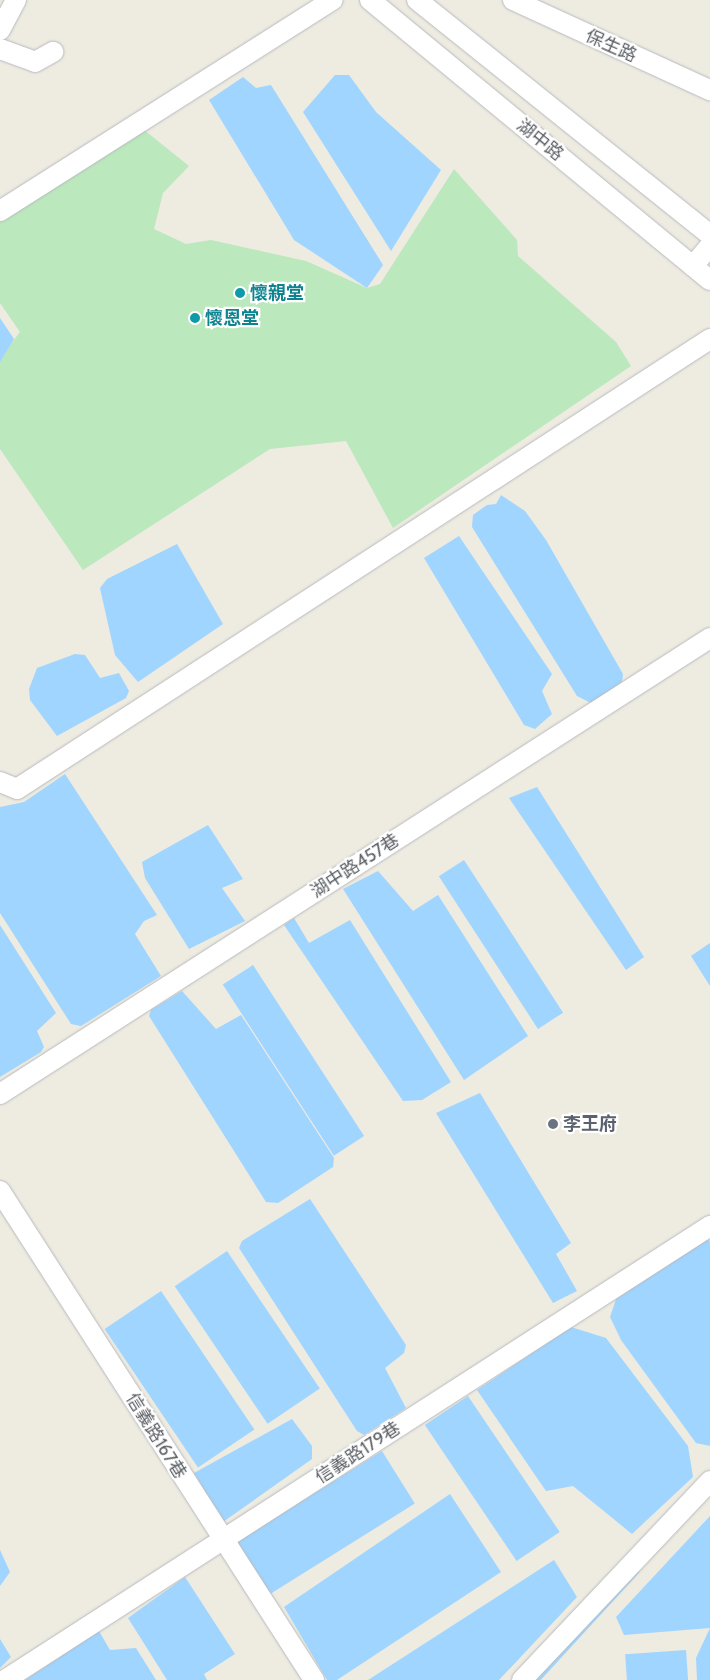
<!DOCTYPE html>
<meta charset="utf-8">
<style>
body{margin:0}
#map{position:relative;width:710px;height:1680px;overflow:hidden;background:#eeebe1;font-family:Cabin,"Noto Sans TC",sans-serif}
div>[style]{position:absolute}
.green>*{inset:0;background:#bbe8bc}
.water>*{inset:0;background:#a0d5ff;transform-origin:0 0}
.stream>*{height:4px;margin:-2px;padding:0 2px;transform-origin:2px;border-radius:2px;background:#a0d5ff}
.roads{filter:drop-shadow(0 0 1px #b7babf) drop-shadow(0 0 1px #b7babf)}
.minor>*{height:20px;margin:-10px;padding:0 10px;transform-origin:10px;border-radius:10px;background:#fff}
.dots>*{width:14px;height:14px;translate:-50% -50%;box-sizing:border-box;border:2px solid #fff;border-radius:50%}
span{translate:-50% -50%;white-space:nowrap;text-align:center;line-height:1.15;-webkit-text-stroke:4.5px #fff;paint-order:stroke}
.street-label{font-size:18px;color:#5a5e63}
.culture-label{font-size:18px;color:#0d838f;font-weight:700}
.left{translate:0 -50%;text-align:left}
.worship-label{font-size:18px;color:#5b616d;font-weight:700}
</style>
<div id="map">
<div class="green">
<div style="clip-path:polygon(133px 121px,189px 166px,163px 193px,154px 229px,186px 244px,211px 240px,306px 261px,367px 288px,380px 284px,454px 169px,517px 240px,518px 256px,616px 342px,631px 366px,393px 528px,346px 441px,270px 449px,83px 570px,0 449px,0 358px,20px 332px,0 303px,0 207px)"></div>
</div>
<div class="water">
<div style="clip-path:polygon(335px 75px,349px 75px,376px 112px,441px 170px,391px 251px,303px 112px)"></div>
<div style="clip-path:polygon(243px 77px,256px 88px,271px 85px,383px 265px,367px 288px,294px 240px,209px 100px)"></div>
<div style="clip-path:polygon(0 318px,14px 339px,0 362px)"></div>
<div style="clip-path:polygon(501px 495px,525px 511px,546px 540px,623px 674px,622px 682px,591px 703px,577px 696px,472px 527px,473px 515px,487px 505px,496px 504px)"></div>
<div style="clip-path:polygon(459px 536px,552px 674px,542px 691px,552px 714px,535px 729px,524px 725px,424px 558px)"></div>
<div style="clip-path:polygon(177px 544px,223px 624px,138px 682px,115px 655px,100px 588px,107px 579px)"></div>
<div style="clip-path:polygon(75px 654px,85px 655px,100px 678px,119px 673px,129px 691px,126px 698px,57px 736px,30px 700px,29px 689px,37px 668px)"></div>
<div style="clip-path:polygon(65px 774px,157px 915px,144px 921px,135px 934px,161px 976px,81px 1026px,71px 1024px,0 913px,0 807px,24px 802px)"></div>
<div style="clip-path:polygon(537px 787px,644px 957px,626px 970px,509px 798px)"></div>
<div style="clip-path:polygon(208px 825px,243px 879px,222px 888px,245px 921px,189px 949px,145px 878px,142px 862px)"></div>
<div style="left:464px;top:860px;width:182px;height:30px;rotate:57deg"></div>
<div style="clip-path:polygon(378px 871px,413px 911px,438px 895px,528px 1036px,464px 1080px,343px 889px)"></div>
<div style="clip-path:polygon(294px 918px,309px 943px,350px 920px,451px 1082px,422px 1100px,403px 1101px,284px 925px)"></div>
<div style="clip-path:polygon(0 925px,56px 1013px,37px 1031px,44px 1047px,41px 1052px,0 1077px)"></div>
<div style="clip-path:polygon(710px 943px,710px 986px,691px 956px)"></div>
<div style="left:253px;top:965px;width:204px;height:36px;rotate:57deg"></div>
<div style="clip-path:polygon(182px 991px,216px 1029px,241px 1015px,334px 1158px,333px 1167px,278px 1203px,266px 1202px,149px 1016px,151px 1010px)"></div>
<div style="clip-path:polygon(480px 1093px,571px 1243px,556px 1254px,577px 1291px,553px 1303px,436px 1113px)"></div>
<div style="clip-path:polygon(310px 1199px,406px 1345px,404px 1353px,385px 1368px,406px 1408px,364px 1435px,357px 1431px,239px 1248px,242px 1241px)"></div>
<div style="clip-path:polygon(708px 1239px,710px 1242px,710px 1446px,696px 1443px,621px 1340px,610px 1317px,616px 1299px)"></div>
<div style="left:227px;top:1251px;width:166px;height:63px;rotate:56deg"></div>
<div style="left:161px;top:1291px;width:167px;height:68px;rotate:56deg"></div>
<div style="clip-path:polygon(571px 1327px,606px 1338px,688px 1446px,693px 1477px,632px 1534px,573px 1486px,546px 1491px,477px 1390px)"></div>
<div style="left:468px;top:1396px;width:164px;height:52px;rotate:56deg"></div>
<div style="clip-path:polygon(292px 1419px,312px 1446px,312px 1459px,223px 1522px,194px 1473px)"></div>
<div style="left:382px;top:1451px;width:62px;height:173px;rotate:58deg"></div>
<div style="clip-path:polygon(450px 1494px,501px 1572px,337px 1680px,327px 1680px,284px 1607px)"></div>
<div style="clip-path:polygon(710px 1516px,710px 1680px,697px 1680px,696px 1658px,710px 1628px,624px 1635px,616px 1617px)"></div>
<div style="clip-path:polygon(0 1550px,10px 1572px,0 1586px)"></div>
<div style="clip-path:polygon(554px 1560px,577px 1597px,499px 1680px,368px 1680px)"></div>
<div style="clip-path:polygon(185px 1577px,235px 1654px,204px 1674px,207px 1680px,167px 1680px,128px 1618px)"></div>
<div style="clip-path:polygon(99px 1631px,110px 1650px,136px 1648px,156px 1680px,25px 1680px)"></div>
<div style="clip-path:polygon(0 1639px,11px 1657px,0 1668px)"></div>
<div style="left:686px;top:1650px;width:30px;height:61px;rotate:86deg"></div>
</div>
<div class="stream">
<div style="left:538px;top:1680px;width:147px;rotate:-47.5deg"></div>
</div>
<div class="roads">
<div class="minor">
<div style="left:370px;top:0;width:440px;rotate:39.5deg"></div>
<div style="left:417px;top:0;width:376px;rotate:38.7deg"></div>
<div style="left:513px;top:0;width:217px;rotate:24.6deg"></div>
<div style="left:0;top:30px;width:34px;rotate:-62deg"></div>
<div style="left:0;top:49px;width:37px;rotate:20deg"></div>
<div style="left:35px;top:62px;width:21px;rotate:-29deg"></div>
<div style="left:0;top:211px;width:394px;rotate:-32.4deg"></div>
<div style="left:693px;top:266px;width:26px;rotate:-50deg"></div>
<div style="left:0;top:782px;width:18px;rotate:22deg"></div>
<div style="left:17px;top:789px;width:826px;rotate:-33deg"></div>
<div style="left:0;top:1094px;width:844px;rotate:-32.71deg"></div>
<div style="left:0;top:1191px;width:581px;rotate:57.29deg"></div>
<div style="left:5px;top:1680px;width:839px;rotate:-32.78deg"></div>
<div style="left:522px;top:1680px;width:274px;rotate:-46.6deg"></div>
</div>
</div>
<div class="dots">
<div style="left:240px;top:293px;background:#0f9aa8"></div>
<div style="left:195px;top:318px;background:#0f9aa8"></div>
<div style="left:553px;top:1124px;background:#6b7280"></div>
</div>
<div class="street-label">
<span style="left:611px;top:46px;rotate:24deg">保生路</span>
<span style="left:540px;top:140px;rotate:39deg">湖中路</span>
<span style="left:355px;top:866px;rotate:-33deg">湖中路457巷</span>
<span style="left:156px;top:1436px;rotate:58deg">信義路167巷</span>
<span style="left:358px;top:1453px;rotate:-33deg">信義路179巷</span>
</div>
<div class="culture-label">
<span class="left" style="left:250px;top:293px">懷親堂</span>
<span class="left" style="left:205px;top:318px">懷恩堂</span>
</div>
<div class="worship-label">
<span class="left" style="left:563px;top:1124px">李王府</span>
</div>
</div>
